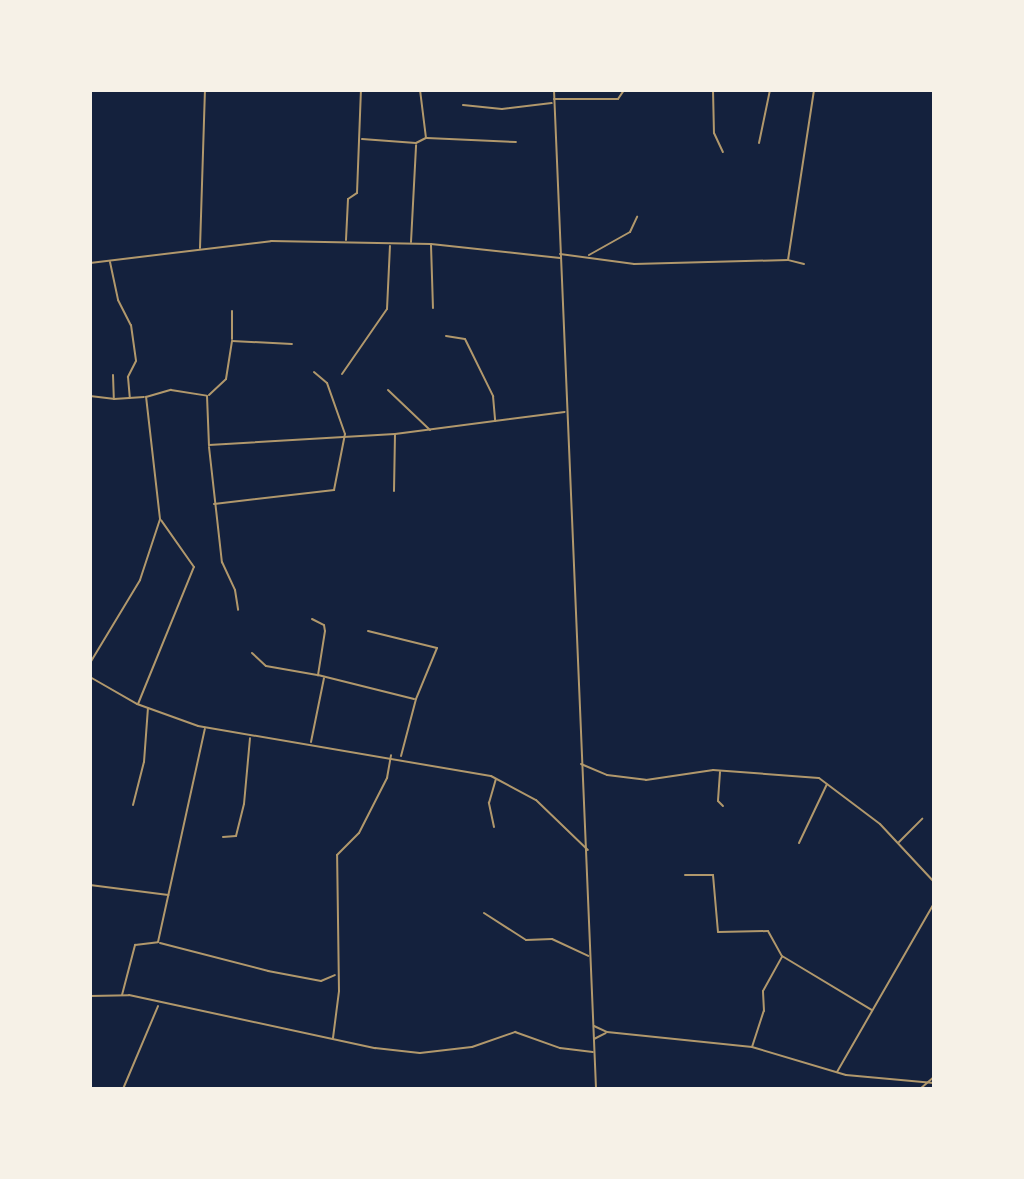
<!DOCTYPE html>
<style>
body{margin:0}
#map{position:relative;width:1024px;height:1179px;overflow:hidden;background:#14213d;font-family:"Libre Baskerville",serif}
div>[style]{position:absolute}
.minor>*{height:2px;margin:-1px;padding:0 1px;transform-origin:1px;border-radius:1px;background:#b1986c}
span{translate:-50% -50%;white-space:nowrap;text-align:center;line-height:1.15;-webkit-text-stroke:8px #f6f1e7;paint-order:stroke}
.frame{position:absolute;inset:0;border:92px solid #f6f1e7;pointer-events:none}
</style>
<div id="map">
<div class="minor">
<div style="left:554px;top:90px;width:1000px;rotate:87.59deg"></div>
<div style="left:713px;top:90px;width:43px;rotate:88.7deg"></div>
<div style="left:714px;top:133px;width:21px;rotate:65deg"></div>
<div style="left:554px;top:99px;width:64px"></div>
<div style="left:618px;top:99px;width:11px;rotate:-56deg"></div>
<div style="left:463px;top:105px;width:39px;rotate:6deg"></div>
<div style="left:502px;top:109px;width:50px;rotate:-6.8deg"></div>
<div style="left:427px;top:138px;width:89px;rotate:2.6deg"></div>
<div style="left:362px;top:139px;width:54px;rotate:4.2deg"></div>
<div style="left:416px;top:143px;width:11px;rotate:-27deg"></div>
<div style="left:426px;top:138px;width:48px;rotate:-97.1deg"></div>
<div style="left:759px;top:143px;width:54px;rotate:-78.3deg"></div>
<div style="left:346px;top:240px;width:41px;rotate:-87.2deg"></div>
<div style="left:348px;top:199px;width:11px;rotate:-34deg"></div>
<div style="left:357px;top:193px;width:103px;rotate:-87.8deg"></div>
<div style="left:411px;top:242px;width:97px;rotate:-87deg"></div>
<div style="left:431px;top:245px;width:63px;rotate:88.2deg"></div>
<div style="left:200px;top:248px;width:158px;rotate:-88.2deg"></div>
<div style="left:560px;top:254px;width:75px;rotate:7.7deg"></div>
<div style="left:634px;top:264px;width:154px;rotate:-1.5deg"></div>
<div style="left:589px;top:255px;width:47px;rotate:-29.3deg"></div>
<div style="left:630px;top:232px;width:17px;rotate:-65deg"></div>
<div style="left:110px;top:262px;width:39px;rotate:78deg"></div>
<div style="left:118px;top:300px;width:28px;rotate:63deg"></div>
<div style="left:131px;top:325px;width:36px;rotate:82deg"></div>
<div style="left:136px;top:361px;width:18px;rotate:117deg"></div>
<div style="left:128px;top:377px;width:21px;rotate:85deg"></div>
<div style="left:90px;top:263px;width:182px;rotate:-6.9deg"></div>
<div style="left:271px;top:241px;width:160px;rotate:1.1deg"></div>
<div style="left:431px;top:244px;width:130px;rotate:6.2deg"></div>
<div style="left:804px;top:264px;width:16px;rotate:-166deg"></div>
<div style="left:788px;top:260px;width:172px;rotate:-81.3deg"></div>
<div style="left:232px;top:311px;width:28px;rotate:90deg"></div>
<div style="left:446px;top:336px;width:19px;rotate:9deg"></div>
<div style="left:465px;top:339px;width:64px;rotate:63.8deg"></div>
<div style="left:493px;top:396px;width:25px;rotate:85deg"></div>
<div style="left:342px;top:374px;width:79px;rotate:-55.3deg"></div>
<div style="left:387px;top:309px;width:63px;rotate:-87.3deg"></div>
<div style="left:113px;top:375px;width:24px;rotate:88deg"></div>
<div style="left:114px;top:399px;width:30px;rotate:-4deg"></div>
<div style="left:388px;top:390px;width:58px;rotate:43.6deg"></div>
<div style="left:209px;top:395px;width:23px;rotate:-43deg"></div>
<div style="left:226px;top:379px;width:38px;rotate:-81deg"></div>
<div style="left:232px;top:341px;width:60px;rotate:2.9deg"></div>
<div style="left:90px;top:396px;width:23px;rotate:7deg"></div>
<div style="left:209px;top:447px;width:116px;rotate:83.6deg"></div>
<div style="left:222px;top:562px;width:31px;rotate:65deg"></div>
<div style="left:235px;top:590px;width:20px;rotate:81deg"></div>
<div style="left:394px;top:491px;width:56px;rotate:-89deg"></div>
<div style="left:214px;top:504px;width:121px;rotate:-6.7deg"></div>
<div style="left:334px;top:490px;width:57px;rotate:-78.9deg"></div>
<div style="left:345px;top:434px;width:54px;rotate:-109.4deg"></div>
<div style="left:327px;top:383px;width:17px;rotate:-140deg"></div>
<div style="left:312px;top:619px;width:13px;rotate:27deg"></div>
<div style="left:324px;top:625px;width:6px;rotate:81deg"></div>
<div style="left:325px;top:631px;width:45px;rotate:99deg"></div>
<div style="left:318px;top:675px;width:99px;rotate:14deg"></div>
<div style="left:368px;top:631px;width:71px;rotate:13.8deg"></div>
<div style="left:437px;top:648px;width:55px;rotate:112.4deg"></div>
<div style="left:416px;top:699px;width:59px;rotate:104.7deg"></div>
<div style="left:252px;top:653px;width:19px;rotate:43deg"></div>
<div style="left:266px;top:666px;width:52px;rotate:10deg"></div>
<div style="left:90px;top:663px;width:97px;rotate:-58.9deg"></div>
<div style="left:140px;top:580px;width:64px;rotate:-71.8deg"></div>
<div style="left:160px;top:519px;width:123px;rotate:-96.5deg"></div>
<div style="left:146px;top:397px;width:26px;rotate:-16deg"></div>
<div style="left:171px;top:390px;width:36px;rotate:9deg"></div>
<div style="left:207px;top:396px;width:49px;rotate:87.7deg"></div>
<div style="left:209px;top:445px;width:186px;rotate:-3.4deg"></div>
<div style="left:395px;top:434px;width:171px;rotate:-7.4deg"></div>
<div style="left:90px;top:677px;width:54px;rotate:29.9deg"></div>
<div style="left:137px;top:704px;width:65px;rotate:19.8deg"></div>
<div style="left:198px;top:726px;width:297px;rotate:9.7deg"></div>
<div style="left:491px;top:776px;width:51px;rotate:28.1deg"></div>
<div style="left:536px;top:800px;width:72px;rotate:43.9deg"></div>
<div style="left:138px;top:704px;width:148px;rotate:-67.8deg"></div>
<div style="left:194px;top:567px;width:57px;rotate:-125.1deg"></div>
<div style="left:311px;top:742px;width:65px;rotate:-78.5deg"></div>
<div style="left:581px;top:764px;width:28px;rotate:23deg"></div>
<div style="left:607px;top:775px;width:39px;rotate:7deg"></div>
<div style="left:646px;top:780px;width:68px;rotate:-8.5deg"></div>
<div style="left:713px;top:770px;width:106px;rotate:4.3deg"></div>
<div style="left:819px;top:778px;width:76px;rotate:37deg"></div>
<div style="left:880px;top:824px;width:79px;rotate:47deg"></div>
<div style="left:720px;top:772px;width:29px;rotate:94deg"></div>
<div style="left:718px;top:801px;width:7px;rotate:45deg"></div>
<div style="left:133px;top:805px;width:44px;rotate:-75.7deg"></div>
<div style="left:144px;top:762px;width:54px;rotate:-85.8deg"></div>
<div style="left:494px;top:827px;width:25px;rotate:-102deg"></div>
<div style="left:489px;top:803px;width:25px;rotate:-74deg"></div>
<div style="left:223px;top:837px;width:13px;rotate:-4deg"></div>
<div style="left:236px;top:836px;width:33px;rotate:-76deg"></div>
<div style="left:244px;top:804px;width:66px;rotate:-84.8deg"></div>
<div style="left:899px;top:842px;width:33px;rotate:-45deg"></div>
<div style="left:799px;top:843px;width:65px;rotate:-64.6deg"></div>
<div style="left:685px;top:875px;width:28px"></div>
<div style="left:713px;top:875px;width:57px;rotate:85deg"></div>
<div style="left:718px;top:932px;width:50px;rotate:-1.1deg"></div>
<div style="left:768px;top:931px;width:29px;rotate:61deg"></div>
<div style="left:782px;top:956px;width:105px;rotate:31deg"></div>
<div style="left:90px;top:885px;width:79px;rotate:7.3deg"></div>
<div style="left:484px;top:913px;width:50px;rotate:32.7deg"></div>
<div style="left:526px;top:940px;width:26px;rotate:-2deg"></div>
<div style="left:552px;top:939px;width:40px;rotate:25deg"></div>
<div style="left:160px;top:943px;width:112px;rotate:14.5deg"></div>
<div style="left:268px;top:971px;width:54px;rotate:10.7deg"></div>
<div style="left:321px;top:981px;width:15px;rotate:-23deg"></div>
<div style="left:122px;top:995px;width:52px;rotate:-75.4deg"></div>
<div style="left:135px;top:945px;width:23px;rotate:-7deg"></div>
<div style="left:158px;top:942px;width:218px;rotate:-77.6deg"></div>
<div style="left:90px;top:996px;width:39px;rotate:-1deg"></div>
<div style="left:129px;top:995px;width:252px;rotate:12.2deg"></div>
<div style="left:375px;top:1048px;width:45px;rotate:6.3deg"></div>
<div style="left:420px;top:1053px;width:52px;rotate:-6.6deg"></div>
<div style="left:472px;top:1047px;width:46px;rotate:-19.2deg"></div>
<div style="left:515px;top:1032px;width:48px;rotate:19.6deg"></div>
<div style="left:560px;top:1048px;width:33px;rotate:7deg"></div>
<div style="left:594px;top:1026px;width:14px;rotate:25deg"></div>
<div style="left:607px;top:1032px;width:146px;rotate:5.9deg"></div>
<div style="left:752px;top:1047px;width:98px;rotate:16.6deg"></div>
<div style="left:846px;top:1075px;width:88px;rotate:5.2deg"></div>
<div style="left:333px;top:1038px;width:47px;rotate:-82.7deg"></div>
<div style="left:339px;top:991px;width:136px;rotate:-90.8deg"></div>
<div style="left:337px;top:855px;width:31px;rotate:-45deg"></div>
<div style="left:359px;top:833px;width:62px;rotate:-63deg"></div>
<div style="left:387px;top:778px;width:23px;rotate:-80deg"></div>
<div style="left:594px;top:1039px;width:13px;rotate:-27deg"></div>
<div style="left:752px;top:1047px;width:38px;rotate:-72deg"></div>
<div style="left:764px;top:1011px;width:20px;rotate:-93deg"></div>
<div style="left:763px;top:991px;width:39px;rotate:-61deg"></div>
<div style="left:837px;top:1072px;width:195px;rotate:-60.1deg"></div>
<div style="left:123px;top:1089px;width:90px;rotate:-67.1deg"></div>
<div style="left:920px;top:1089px;width:18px;rotate:-41deg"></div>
</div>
<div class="frame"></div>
</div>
